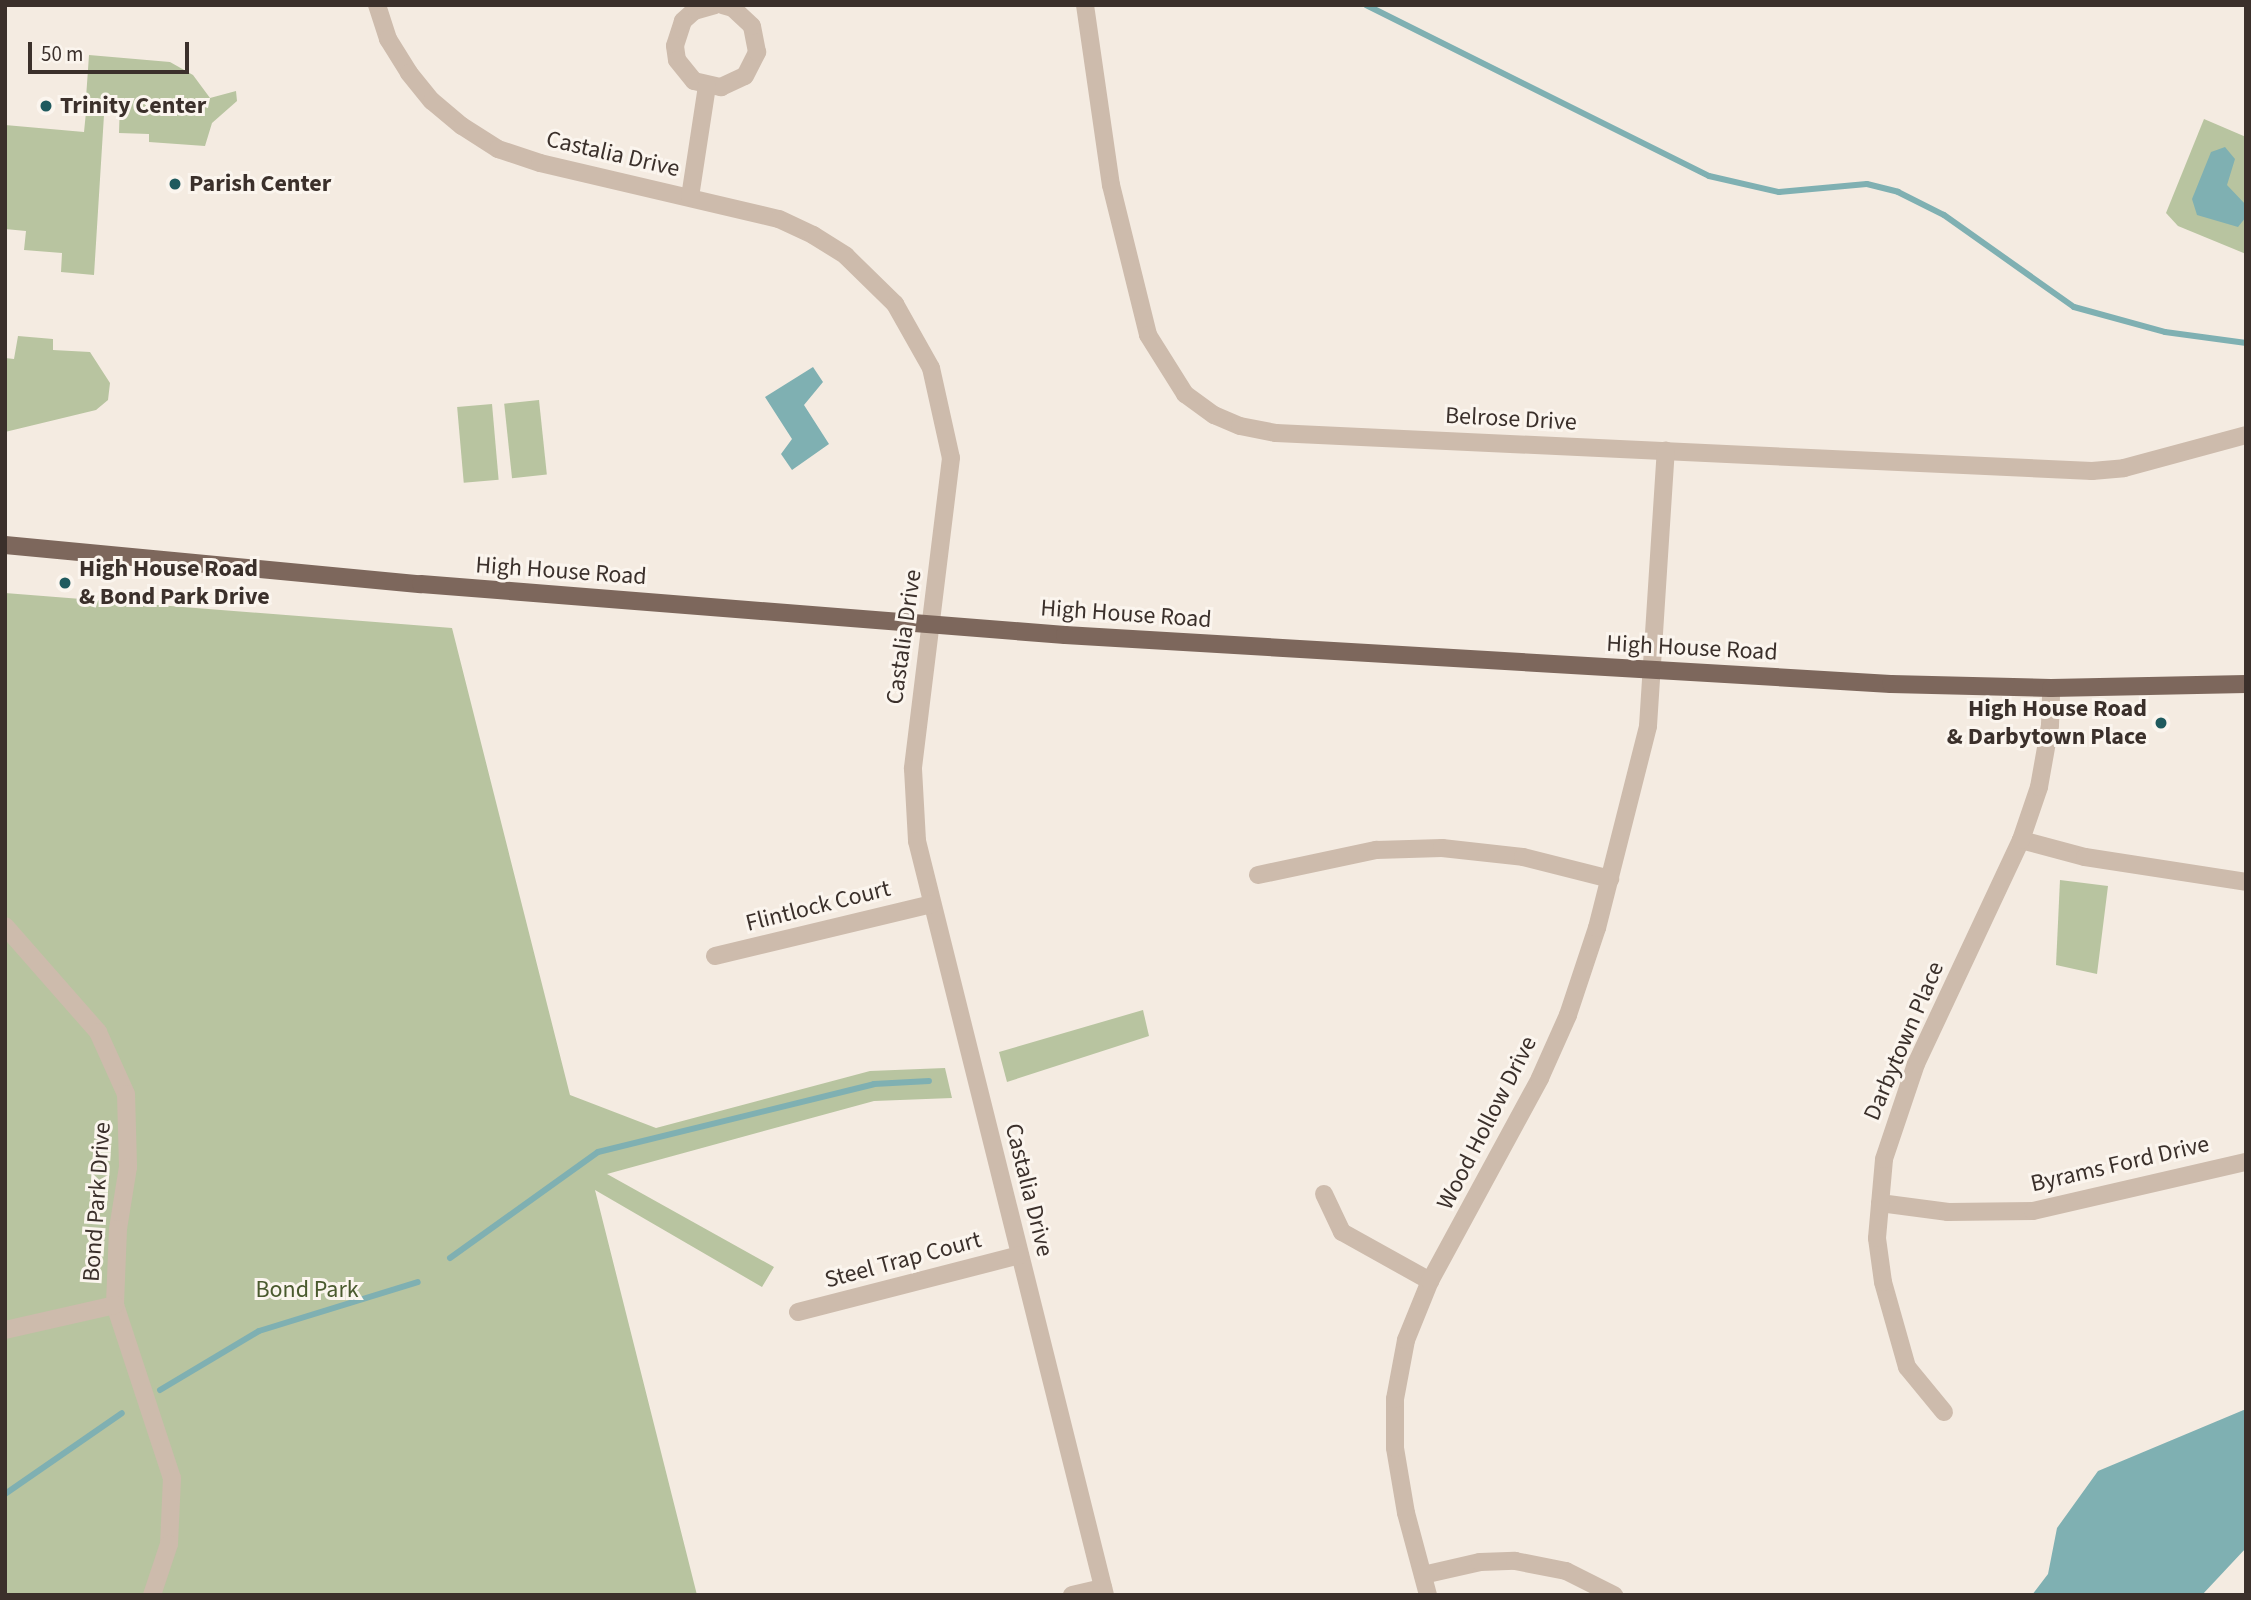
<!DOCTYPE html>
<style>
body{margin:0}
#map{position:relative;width:2251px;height:1600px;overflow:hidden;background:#f4ebe1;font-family:"Source Sans 3",sans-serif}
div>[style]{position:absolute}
.green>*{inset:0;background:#b8c4a0;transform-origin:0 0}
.water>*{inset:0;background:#7fb0b2}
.stream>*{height:6px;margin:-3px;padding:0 3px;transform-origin:3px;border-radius:3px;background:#7fb0b2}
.minor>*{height:18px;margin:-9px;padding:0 9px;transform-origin:9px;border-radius:9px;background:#cdbbac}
.primary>*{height:18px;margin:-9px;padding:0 9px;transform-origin:9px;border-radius:9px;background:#7d675c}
.dots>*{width:19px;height:19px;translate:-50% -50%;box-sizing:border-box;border:4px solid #fbf5ee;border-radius:50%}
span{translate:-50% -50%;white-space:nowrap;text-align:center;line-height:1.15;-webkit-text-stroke:6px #fbf5ee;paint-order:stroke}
.poi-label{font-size:24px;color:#3b302b;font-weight:700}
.left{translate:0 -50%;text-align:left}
.right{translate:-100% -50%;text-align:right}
.street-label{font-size:24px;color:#3b302b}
.park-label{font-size:24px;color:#4a5a2e}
.frame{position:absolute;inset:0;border:7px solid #3b302b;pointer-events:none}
.scale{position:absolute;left:28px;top:42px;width:161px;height:32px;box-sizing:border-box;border:4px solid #3b302b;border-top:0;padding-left:9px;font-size:21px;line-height:24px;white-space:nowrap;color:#3b302b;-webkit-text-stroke:5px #fbf5ee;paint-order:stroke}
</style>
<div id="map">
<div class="green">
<div style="clip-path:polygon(89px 55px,170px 62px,193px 75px,210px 98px,236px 91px,237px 101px,212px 123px,205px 146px,149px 142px,149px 134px,119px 133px,120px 101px,86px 98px)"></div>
<div style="clip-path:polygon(86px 112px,104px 115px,94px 275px,61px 272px,62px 253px,24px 250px,26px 231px,5px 229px,5px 125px,84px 132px)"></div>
<div style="clip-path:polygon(2204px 119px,2246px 137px,2246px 254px,2178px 226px,2166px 213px)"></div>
<div style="clip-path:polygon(18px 336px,53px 339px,53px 350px,90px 352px,110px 383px,108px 400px,96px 410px,5px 432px,5px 358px,14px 359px)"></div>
<div style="left:539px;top:400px;width:75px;height:35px;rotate:84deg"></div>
<div style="left:492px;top:404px;width:76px;height:35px;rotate:85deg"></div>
<div style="clip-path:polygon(5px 593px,452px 628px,570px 1095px,656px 1128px,870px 1071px,945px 1068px,952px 1098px,874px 1101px,607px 1174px,774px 1267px,762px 1287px,595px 1190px,697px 1595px,5px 1595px)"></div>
<div style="clip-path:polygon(2060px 880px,2108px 886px,2097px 974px,2056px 965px)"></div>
<div style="clip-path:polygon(1143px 1010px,1149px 1036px,1007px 1082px,999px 1052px)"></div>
</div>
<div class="water">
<div style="clip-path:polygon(2225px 147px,2235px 159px,2227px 185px,2246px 205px,2246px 217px,2238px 227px,2197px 215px,2192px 199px,2211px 152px)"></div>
<div style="clip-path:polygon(813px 367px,823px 382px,804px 405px,829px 444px,792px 470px,781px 454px,792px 439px,765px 397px)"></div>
<div style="clip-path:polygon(2246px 1409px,2246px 1548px,2202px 1595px,2032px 1595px,2048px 1574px,2057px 1528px,2098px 1471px)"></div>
</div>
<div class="stream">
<div style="left:1366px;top:5px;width:383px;rotate:26.5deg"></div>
<div style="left:1709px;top:176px;width:72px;rotate:12.9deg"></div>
<div style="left:1779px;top:192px;width:88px;rotate:-5.2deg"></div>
<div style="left:1867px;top:184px;width:32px;rotate:14deg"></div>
<div style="left:1898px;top:192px;width:51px;rotate:26.6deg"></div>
<div style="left:1944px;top:215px;width:159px;rotate:35.3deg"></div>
<div style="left:2074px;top:307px;width:94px;rotate:15.4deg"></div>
<div style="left:2165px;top:332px;width:82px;rotate:7.7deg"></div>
<div style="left:450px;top:1258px;width:182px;rotate:-35.6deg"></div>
<div style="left:598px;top:1152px;width:284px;rotate:-13.8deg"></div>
<div style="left:874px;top:1084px;width:55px;rotate:-3.1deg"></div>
<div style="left:160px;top:1390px;width:115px;rotate:-30.8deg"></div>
<div style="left:259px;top:1331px;width:166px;rotate:-17.1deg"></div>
<div style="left:5px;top:1494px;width:142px;rotate:-34.7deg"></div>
</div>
<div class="minor">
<div style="left:377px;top:5px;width:36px;rotate:72deg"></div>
<div style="left:388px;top:39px;width:40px;rotate:58deg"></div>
<div style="left:409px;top:73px;width:36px;rotate:51deg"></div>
<div style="left:432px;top:101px;width:39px;rotate:40deg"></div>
<div style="left:462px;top:126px;width:43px;rotate:32.6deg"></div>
<div style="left:498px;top:149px;width:44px;rotate:18.4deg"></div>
<div style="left:540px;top:163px;width:245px;rotate:13.2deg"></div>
<div style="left:779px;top:219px;width:38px;rotate:25deg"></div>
<div style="left:813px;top:235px;width:39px;rotate:32deg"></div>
<div style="left:846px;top:256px;width:69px;rotate:44.4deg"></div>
<div style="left:895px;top:304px;width:73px;rotate:60.6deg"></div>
<div style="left:931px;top:368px;width:92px;rotate:77.5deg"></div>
<div style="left:951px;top:458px;width:313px;rotate:97deg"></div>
<div style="left:913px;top:769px;width:72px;rotate:86.8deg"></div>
<div style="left:917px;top:841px;width:777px;rotate:76deg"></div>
<div style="left:715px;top:5px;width:22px;rotate:164deg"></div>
<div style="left:694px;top:11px;width:15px;rotate:138deg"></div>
<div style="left:683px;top:21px;width:26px;rotate:108deg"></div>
<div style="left:675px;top:46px;width:14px;rotate:82deg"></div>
<div style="left:677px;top:60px;width:27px;rotate:51deg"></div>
<div style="left:694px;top:81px;width:28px;rotate:13deg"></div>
<div style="left:721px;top:87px;width:26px;rotate:-25deg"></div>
<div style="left:745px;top:76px;width:27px;rotate:-63deg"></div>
<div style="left:757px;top:52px;width:26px;rotate:-101deg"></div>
<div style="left:752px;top:26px;width:26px;rotate:-137deg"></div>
<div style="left:733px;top:8px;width:11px;rotate:-165deg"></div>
<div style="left:1085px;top:5px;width:182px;rotate:81.8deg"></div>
<div style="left:1111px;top:185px;width:154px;rotate:76.1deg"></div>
<div style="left:1148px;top:335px;width:70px;rotate:57.9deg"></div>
<div style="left:1185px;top:394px;width:36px;rotate:36deg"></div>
<div style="left:1214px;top:415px;width:28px;rotate:23deg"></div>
<div style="left:1240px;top:426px;width:37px;rotate:11deg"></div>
<div style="left:1276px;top:433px;width:817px;rotate:2.67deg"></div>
<div style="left:2092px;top:471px;width:32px;rotate:-5deg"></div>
<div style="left:2124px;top:468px;width:126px;rotate:-15.1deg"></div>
<div style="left:690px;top:197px;width:112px;rotate:-81.3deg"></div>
<div style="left:2021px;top:840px;width:66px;rotate:14.9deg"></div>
<div style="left:2085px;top:857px;width:163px;rotate:8.8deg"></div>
<div style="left:1258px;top:875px;width:121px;rotate:-12deg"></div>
<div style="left:1376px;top:850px;width:66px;rotate:-1.7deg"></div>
<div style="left:1442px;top:848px;width:81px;rotate:6.3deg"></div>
<div style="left:1523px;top:857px;width:90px;rotate:14.2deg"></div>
<div style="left:5px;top:926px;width:141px;rotate:48.7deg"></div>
<div style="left:98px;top:1032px;width:68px;rotate:65.7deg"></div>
<div style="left:126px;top:1094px;width:73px;rotate:88.4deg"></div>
<div style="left:128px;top:1167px;width:63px;rotate:99.2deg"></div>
<div style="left:118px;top:1229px;width:76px;rotate:92.3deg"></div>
<div style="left:115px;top:1305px;width:182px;rotate:71.8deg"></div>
<div style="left:172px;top:1478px;width:66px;rotate:92.6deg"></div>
<div style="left:169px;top:1544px;width:54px;rotate:108.4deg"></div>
<div style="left:715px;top:956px;width:223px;rotate:-13.5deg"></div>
<div style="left:1324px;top:1194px;width:42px;rotate:64.7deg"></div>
<div style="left:1342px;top:1232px;width:101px;rotate:29.1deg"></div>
<div style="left:1880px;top:1203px;width:69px;rotate:7.5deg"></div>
<div style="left:1948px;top:1212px;width:85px;rotate:-0.7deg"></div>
<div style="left:2033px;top:1211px;width:219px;rotate:-13deg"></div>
<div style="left:798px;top:1312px;width:229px;rotate:-14.4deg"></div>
<div style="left:5px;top:1330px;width:113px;rotate:-12.8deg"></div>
<div style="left:1944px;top:1412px;width:58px;rotate:-129.4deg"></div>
<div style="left:1907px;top:1367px;width:88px;rotate:-105.8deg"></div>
<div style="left:1883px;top:1282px;width:44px;rotate:-97.8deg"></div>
<div style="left:1877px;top:1238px;width:79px;rotate:-84.9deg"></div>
<div style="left:1884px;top:1159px;width:100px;rotate:-71.4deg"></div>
<div style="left:1916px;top:1064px;width:247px;rotate:-64.9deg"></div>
<div style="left:2021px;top:840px;width:56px;rotate:-71.2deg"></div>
<div style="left:2039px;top:787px;width:63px;rotate:-79.9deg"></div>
<div style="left:2050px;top:725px;width:37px;rotate:-88deg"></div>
<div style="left:1423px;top:1575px;width:58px;rotate:-12.8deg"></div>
<div style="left:1480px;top:1562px;width:35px;rotate:-2deg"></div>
<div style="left:1515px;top:1561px;width:52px;rotate:11.1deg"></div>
<div style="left:1566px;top:1571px;width:54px;rotate:26.6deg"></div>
<div style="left:1072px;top:1595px;width:32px;rotate:-13deg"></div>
<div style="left:1428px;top:1595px;width:85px;rotate:-105deg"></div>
<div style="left:1406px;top:1513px;width:66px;rotate:-99.6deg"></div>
<div style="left:1395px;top:1448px;width:49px;rotate:-90deg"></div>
<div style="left:1395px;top:1399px;width:60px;rotate:-79.4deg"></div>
<div style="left:1406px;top:1340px;width:64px;rotate:-67.9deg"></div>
<div style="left:1430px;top:1281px;width:231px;rotate:-61.5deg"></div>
<div style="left:1540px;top:1078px;width:69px;rotate:-66deg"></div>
<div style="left:1568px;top:1015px;width:92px;rotate:-71.6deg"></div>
<div style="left:1597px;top:928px;width:208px;rotate:-75.8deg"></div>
<div style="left:1648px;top:726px;width:276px;rotate:-86.3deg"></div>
</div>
<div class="primary">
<div style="left:5px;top:545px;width:418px;rotate:5.4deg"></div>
<div style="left:421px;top:584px;width:646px;rotate:4.53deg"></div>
<div style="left:1065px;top:635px;width:827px;rotate:3.39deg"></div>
<div style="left:1891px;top:684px;width:160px;rotate:1.4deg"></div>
<div style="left:2051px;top:688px;width:195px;rotate:-1.2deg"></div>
</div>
<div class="dots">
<div style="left:46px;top:106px;background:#1f5a5e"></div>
<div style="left:175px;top:184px;background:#1f5a5e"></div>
<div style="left:65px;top:583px;background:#1f5a5e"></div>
<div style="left:2161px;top:723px;background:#1f5a5e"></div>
</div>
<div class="poi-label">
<span class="left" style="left:60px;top:106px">Trinity Center</span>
<span class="left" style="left:189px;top:184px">Parish Center</span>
<span class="left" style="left:79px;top:583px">High House Road<br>&amp; Bond Park Drive</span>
<span class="right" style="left:2147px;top:723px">High House Road<br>&amp; Darbytown Place</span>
</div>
<div class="street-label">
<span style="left:613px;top:154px;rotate:13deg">Castalia Drive</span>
<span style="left:1511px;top:419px;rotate:3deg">Belrose Drive</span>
<span style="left:561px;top:571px;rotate:4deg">High House Road</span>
<span style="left:1126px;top:614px;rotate:4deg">High House Road</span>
<span style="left:904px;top:637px;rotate:-82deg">Castalia Drive</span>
<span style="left:1692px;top:648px;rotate:3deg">High House Road</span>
<span style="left:818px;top:906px;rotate:-14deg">Flintlock Court</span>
<span style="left:1904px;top:1041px;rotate:-67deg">Darbytown Place</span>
<span style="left:1487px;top:1123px;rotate:-63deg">Wood Hollow Drive</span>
<span style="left:2120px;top:1164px;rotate:-13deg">Byrams Ford Drive</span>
<span style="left:1029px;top:1190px;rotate:76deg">Castalia Drive</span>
<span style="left:97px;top:1202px;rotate:-86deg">Bond Park Drive</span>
<span style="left:903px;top:1260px;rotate:-15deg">Steel Trap Court</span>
</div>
<div class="park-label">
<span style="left:307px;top:1290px">Bond Park</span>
</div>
<div class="frame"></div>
<div class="scale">50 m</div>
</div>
